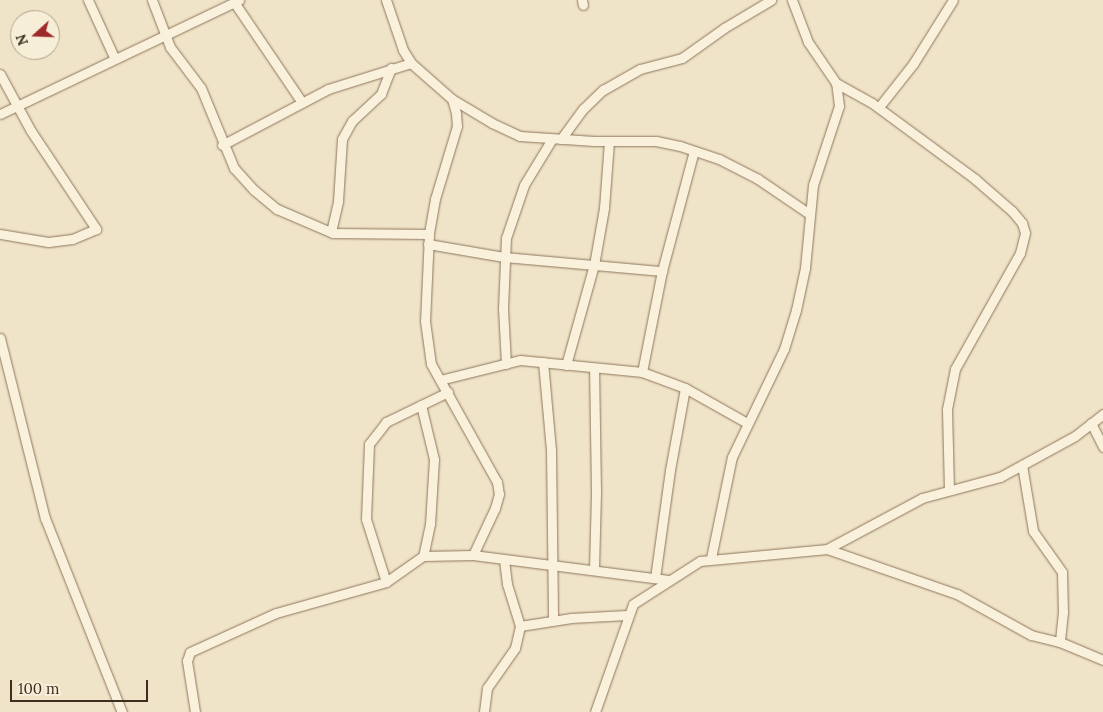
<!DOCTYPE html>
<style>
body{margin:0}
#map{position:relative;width:1103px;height:712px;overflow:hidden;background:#f0e4c8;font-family:Lora,serif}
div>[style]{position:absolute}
.roads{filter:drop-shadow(0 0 1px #8d765c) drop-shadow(0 0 1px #8d765c)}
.street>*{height:9px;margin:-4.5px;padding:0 4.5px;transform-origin:4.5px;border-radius:4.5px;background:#faf1dc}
span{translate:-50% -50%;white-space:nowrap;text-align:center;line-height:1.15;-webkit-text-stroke:4px #f7eed8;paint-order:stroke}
.north{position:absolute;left:10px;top:10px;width:50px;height:50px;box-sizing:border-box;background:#f7eed8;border:1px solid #ada18e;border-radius:50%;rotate:250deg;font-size:14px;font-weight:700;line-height:20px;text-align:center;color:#3d2e20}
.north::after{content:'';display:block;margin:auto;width:18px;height:22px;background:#9e2a2b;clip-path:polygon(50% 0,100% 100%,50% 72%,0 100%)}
.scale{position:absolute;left:10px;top:680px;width:138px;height:22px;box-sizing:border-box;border:2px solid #3d2e20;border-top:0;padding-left:6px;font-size:15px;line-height:18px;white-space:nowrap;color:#3d2e20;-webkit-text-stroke:4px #f7eed8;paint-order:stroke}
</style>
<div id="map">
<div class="roads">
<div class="street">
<div style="left:88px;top:0;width:63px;rotate:65.5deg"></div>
<div style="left:152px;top:0;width:50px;rotate:69deg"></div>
<div style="left:170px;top:47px;width:51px;rotate:52.9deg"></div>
<div style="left:201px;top:88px;width:87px;rotate:67.6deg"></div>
<div style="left:234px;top:168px;width:30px;rotate:48deg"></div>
<div style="left:254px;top:190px;width:30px;rotate:40deg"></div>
<div style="left:277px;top:209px;width:61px;rotate:23.2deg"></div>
<div style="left:333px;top:233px;width:96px;rotate:0.6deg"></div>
<div style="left:386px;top:0;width:53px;rotate:71.2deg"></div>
<div style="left:403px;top:50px;width:15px;rotate:58deg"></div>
<div style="left:411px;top:63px;width:55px;rotate:41.3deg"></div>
<div style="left:452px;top:99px;width:15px;rotate:74deg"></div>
<div style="left:456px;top:113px;width:13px;rotate:86deg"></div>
<div style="left:457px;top:126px;width:76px;rotate:106.8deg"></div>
<div style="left:435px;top:199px;width:36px;rotate:100deg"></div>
<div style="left:429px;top:234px;width:87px;rotate:92.6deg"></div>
<div style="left:425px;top:321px;width:43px;rotate:82.1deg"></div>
<div style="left:431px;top:364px;width:135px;rotate:60.8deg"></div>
<div style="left:497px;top:482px;width:12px;rotate:81deg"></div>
<div style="left:499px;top:494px;width:15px;rotate:106deg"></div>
<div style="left:495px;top:508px;width:52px;rotate:115.1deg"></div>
<div style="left:582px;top:0;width:5px;rotate:79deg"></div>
<div style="left:234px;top:2px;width:120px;rotate:55.9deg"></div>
<div style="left:0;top:74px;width:65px;rotate:61.5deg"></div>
<div style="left:31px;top:131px;width:118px;rotate:56.4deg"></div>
<div style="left:96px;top:229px;width:26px;rotate:157deg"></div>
<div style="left:72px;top:239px;width:24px;rotate:173deg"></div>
<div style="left:48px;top:242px;width:49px;rotate:-170.5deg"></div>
<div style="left:836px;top:83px;width:41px;rotate:29.1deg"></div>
<div style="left:872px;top:103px;width:128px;rotate:36.4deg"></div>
<div style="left:975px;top:179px;width:49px;rotate:40.9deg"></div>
<div style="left:1012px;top:211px;width:16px;rotate:50deg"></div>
<div style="left:1022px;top:223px;width:10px;rotate:73deg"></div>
<div style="left:1025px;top:233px;width:21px;rotate:104deg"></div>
<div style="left:1020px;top:253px;width:133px;rotate:119.3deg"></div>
<div style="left:955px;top:369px;width:41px;rotate:101.3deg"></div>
<div style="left:947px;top:409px;width:81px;rotate:88.6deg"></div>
<div style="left:452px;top:99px;width:47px;rotate:31deg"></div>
<div style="left:492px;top:123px;width:31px;rotate:25deg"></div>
<div style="left:520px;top:136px;width:74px;rotate:3.9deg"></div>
<div style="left:594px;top:141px;width:62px"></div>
<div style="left:656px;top:141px;width:25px;rotate:12deg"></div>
<div style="left:680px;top:146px;width:41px;rotate:18.4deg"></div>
<div style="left:719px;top:159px;width:44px;rotate:27.1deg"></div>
<div style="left:758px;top:179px;width:60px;rotate:34.2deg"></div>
<div style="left:879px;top:107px;width:55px;rotate:-51.7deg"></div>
<div style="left:913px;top:64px;width:75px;rotate:-58deg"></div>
<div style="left:0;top:114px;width:265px;rotate:-25.5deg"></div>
<div style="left:561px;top:139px;width:37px;rotate:-54deg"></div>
<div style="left:583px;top:109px;width:28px;rotate:-44deg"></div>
<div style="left:603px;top:90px;width:43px;rotate:-29.6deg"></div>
<div style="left:640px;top:69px;width:43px;rotate:-14.7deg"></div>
<div style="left:682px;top:58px;width:52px;rotate:-35.5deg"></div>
<div style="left:724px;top:28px;width:55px;rotate:-30.8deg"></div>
<div style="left:222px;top:145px;width:120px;rotate:-27.8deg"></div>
<div style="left:328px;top:89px;width:87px;rotate:-17.4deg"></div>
<div style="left:331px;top:232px;width:32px;rotate:-77deg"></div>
<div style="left:338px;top:201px;width:62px;rotate:-86.3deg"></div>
<div style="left:342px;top:139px;width:21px;rotate:-61deg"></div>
<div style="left:352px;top:121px;width:40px;rotate:-43deg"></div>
<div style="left:381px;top:94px;width:28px;rotate:-69deg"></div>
<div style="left:428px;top:244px;width:77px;rotate:9.7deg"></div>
<div style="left:504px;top:257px;width:159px;rotate:5.1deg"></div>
<div style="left:0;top:338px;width:186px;rotate:76deg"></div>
<div style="left:45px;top:518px;width:209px;rotate:68.4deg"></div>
<div style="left:543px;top:362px;width:88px;rotate:84.8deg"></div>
<div style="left:551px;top:450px;width:170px;rotate:89.3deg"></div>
<div style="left:506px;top:364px;width:55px;rotate:-93.1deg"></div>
<div style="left:503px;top:309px;width:71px;rotate:-87.6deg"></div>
<div style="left:506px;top:238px;width:56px;rotate:-71.2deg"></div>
<div style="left:524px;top:185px;width:54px;rotate:-58.7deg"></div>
<div style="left:566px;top:365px;width:104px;rotate:-74.4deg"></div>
<div style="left:594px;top:265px;width:58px;rotate:-80deg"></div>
<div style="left:604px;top:208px;width:67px;rotate:-85.7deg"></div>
<div style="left:642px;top:372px;width:103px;rotate:-78.8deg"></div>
<div style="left:662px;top:271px;width:124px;rotate:-75.1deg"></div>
<div style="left:440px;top:380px;width:82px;rotate:-14deg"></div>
<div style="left:520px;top:360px;width:123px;rotate:5.6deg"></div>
<div style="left:642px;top:372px;width:46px;rotate:20.4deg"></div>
<div style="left:685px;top:388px;width:71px;rotate:29.4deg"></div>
<div style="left:421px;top:405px;width:56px;rotate:76.5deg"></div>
<div style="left:434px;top:459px;width:65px;rotate:93.5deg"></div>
<div style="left:430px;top:524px;width:33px;rotate:102deg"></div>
<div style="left:1091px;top:423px;width:27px;rotate:63deg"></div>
<div style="left:1022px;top:465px;width:67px;rotate:80.5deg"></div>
<div style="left:1033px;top:531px;width:50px;rotate:54.7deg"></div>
<div style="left:1062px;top:572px;width:40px;rotate:88.6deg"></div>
<div style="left:1063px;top:612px;width:30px;rotate:96deg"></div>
<div style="left:827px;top:549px;width:138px;rotate:19.1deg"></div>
<div style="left:957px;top:594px;width:85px;rotate:29deg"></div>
<div style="left:1031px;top:635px;width:30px;rotate:14deg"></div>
<div style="left:1060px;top:642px;width:47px;rotate:22.7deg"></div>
<div style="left:711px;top:558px;width:103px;rotate:-78.3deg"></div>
<div style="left:732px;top:457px;width:120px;rotate:-64.3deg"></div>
<div style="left:784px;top:349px;width:41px;rotate:-72.9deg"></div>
<div style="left:796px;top:310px;width:43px;rotate:-77.9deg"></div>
<div style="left:805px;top:268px;width:83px;rotate:-84.5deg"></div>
<div style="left:813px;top:185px;width:83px;rotate:-71.8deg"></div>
<div style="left:839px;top:106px;width:23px;rotate:-97deg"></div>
<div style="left:836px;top:83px;width:50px;rotate:-124.3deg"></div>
<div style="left:808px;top:42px;width:45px;rotate:-110.9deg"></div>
<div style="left:594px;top:569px;width:77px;rotate:-88.5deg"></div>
<div style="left:596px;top:492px;width:123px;rotate:-90.9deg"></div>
<div style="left:655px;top:578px;width:109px;rotate:-82.1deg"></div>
<div style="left:670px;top:470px;width:83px;rotate:-79.6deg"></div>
<div style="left:386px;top:582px;width:66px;rotate:-107.6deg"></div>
<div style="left:366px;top:519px;width:75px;rotate:-87.7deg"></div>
<div style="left:369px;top:444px;width:28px;rotate:-52deg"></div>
<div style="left:386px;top:422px;width:69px;rotate:-25.8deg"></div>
<div style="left:520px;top:626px;width:52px;rotate:-8.9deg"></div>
<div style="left:571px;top:618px;width:56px;rotate:-3.1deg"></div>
<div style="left:195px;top:712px;width:52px;rotate:-98.9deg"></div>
<div style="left:187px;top:661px;width:9px;rotate:-72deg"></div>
<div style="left:190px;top:652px;width:94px;rotate:-24.4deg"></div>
<div style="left:276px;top:613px;width:114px;rotate:-15.7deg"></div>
<div style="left:386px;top:582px;width:45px;rotate:-35.1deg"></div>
<div style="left:423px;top:556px;width:50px;rotate:-1.1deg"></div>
<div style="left:473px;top:555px;width:197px;rotate:7.3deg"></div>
<div style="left:484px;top:712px;width:24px;rotate:-83deg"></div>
<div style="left:487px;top:688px;width:49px;rotate:-55deg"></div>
<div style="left:515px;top:648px;width:23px;rotate:-77deg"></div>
<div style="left:520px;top:626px;width:44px;rotate:-107.2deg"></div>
<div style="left:507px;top:584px;width:23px;rotate:-97deg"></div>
<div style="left:595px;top:712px;width:114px;rotate:-70.6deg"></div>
<div style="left:633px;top:604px;width:80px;rotate:-32.7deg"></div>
<div style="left:700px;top:561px;width:128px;rotate:-5.4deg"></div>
<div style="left:827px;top:549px;width:108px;rotate:-28.2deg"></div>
<div style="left:922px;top:498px;width:81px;rotate:-15.1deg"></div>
<div style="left:1000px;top:477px;width:85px;rotate:-28.7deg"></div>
<div style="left:1075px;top:436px;width:36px;rotate:-38deg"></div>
</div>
</div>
<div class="north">N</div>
<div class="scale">100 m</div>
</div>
